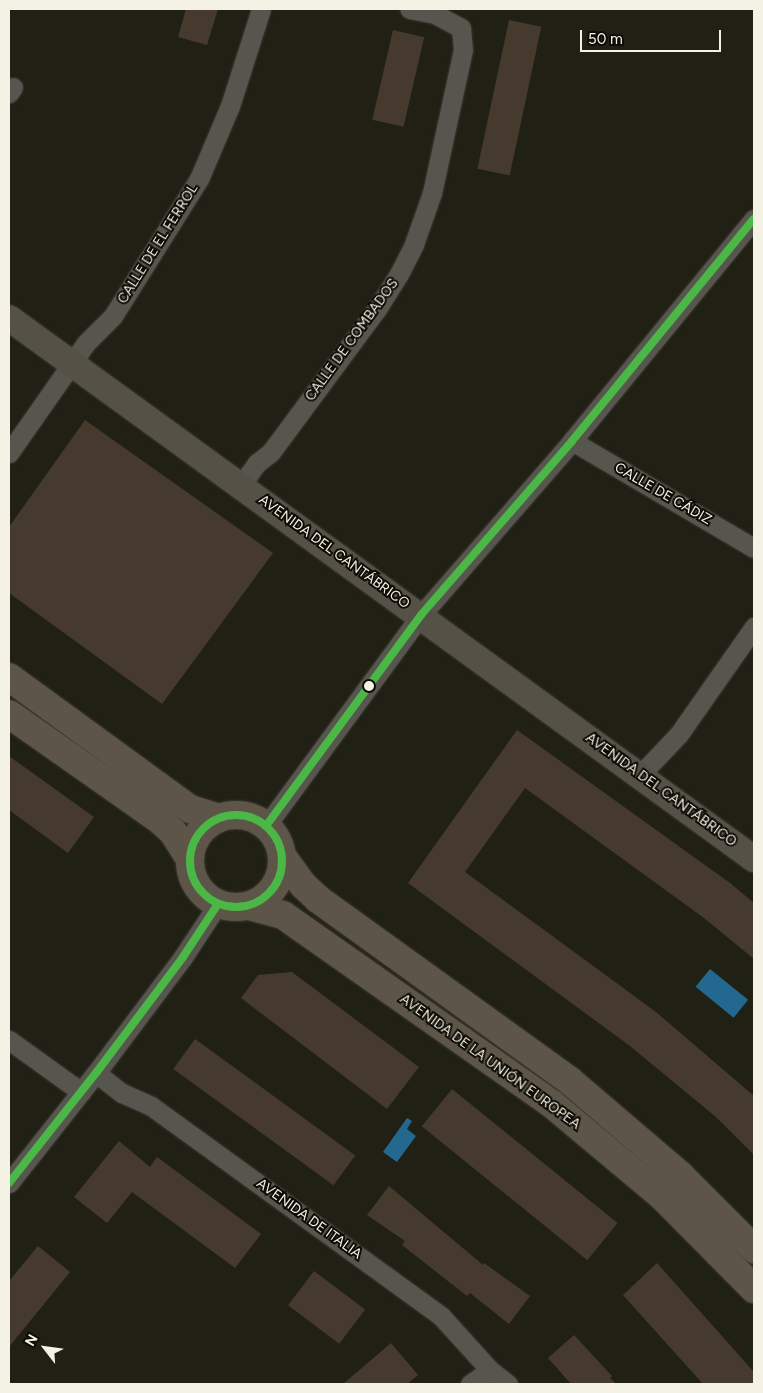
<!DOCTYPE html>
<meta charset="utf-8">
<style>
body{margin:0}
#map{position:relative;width:763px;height:1393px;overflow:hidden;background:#212015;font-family:Figtree,sans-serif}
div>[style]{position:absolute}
.water>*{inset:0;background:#23688f;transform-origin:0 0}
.building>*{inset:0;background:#463a2f;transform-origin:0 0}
.roads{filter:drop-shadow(0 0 1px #3d3b33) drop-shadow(0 0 1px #3d3b33)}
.street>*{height:19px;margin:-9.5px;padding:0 9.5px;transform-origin:9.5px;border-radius:9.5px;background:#57564e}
.secondary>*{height:26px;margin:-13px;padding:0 13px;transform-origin:13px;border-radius:13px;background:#555147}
.primary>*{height:28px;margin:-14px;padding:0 14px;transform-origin:14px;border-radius:14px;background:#5d5548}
.primary>.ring{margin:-14px;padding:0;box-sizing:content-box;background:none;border:28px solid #5d5548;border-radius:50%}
.bus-1>*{height:8px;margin:-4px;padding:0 4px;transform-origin:4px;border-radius:4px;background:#4ab747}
.bus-1>.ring{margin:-4px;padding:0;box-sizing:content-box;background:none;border:8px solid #4ab747;border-radius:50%}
.dots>*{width:14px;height:14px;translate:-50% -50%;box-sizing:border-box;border:2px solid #0e0c05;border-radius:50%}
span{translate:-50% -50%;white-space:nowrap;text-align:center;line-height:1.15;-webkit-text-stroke:4px #0e0c05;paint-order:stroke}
.street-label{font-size:14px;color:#f4f2e5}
.frame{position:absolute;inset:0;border:10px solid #f4f2e5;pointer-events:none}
.north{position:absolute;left:20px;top:1323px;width:50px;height:50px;-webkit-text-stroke:4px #0e0c05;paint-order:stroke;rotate:300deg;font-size:14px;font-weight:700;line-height:20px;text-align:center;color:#f4f2e5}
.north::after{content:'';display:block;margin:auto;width:18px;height:22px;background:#f4f2e5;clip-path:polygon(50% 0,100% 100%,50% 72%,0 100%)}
.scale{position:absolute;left:580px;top:30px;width:141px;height:22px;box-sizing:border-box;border:2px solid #f4f2e5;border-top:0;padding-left:6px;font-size:15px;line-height:18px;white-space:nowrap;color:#f4f2e5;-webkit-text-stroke:4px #0e0c05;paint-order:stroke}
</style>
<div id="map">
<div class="water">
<div style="left:710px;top:969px;width:49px;height:23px;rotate:39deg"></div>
<div style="clip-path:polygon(407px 1118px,412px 1121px,407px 1129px,416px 1136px,397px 1162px,383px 1152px)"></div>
</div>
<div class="building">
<div style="clip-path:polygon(186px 9px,218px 9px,207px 45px,178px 37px)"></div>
<div style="left:509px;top:20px;width:33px;height:152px;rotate:12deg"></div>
<div style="left:393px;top:30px;width:32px;height:92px;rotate:13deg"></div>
<div style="clip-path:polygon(85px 420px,273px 553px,162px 704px,9px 593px,9px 527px)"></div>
<div style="clip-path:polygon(517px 730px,730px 883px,754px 903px,754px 959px,704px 918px,525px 788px,465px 872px,656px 1012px,754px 1096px,754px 1155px,716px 1117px,630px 1046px,408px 883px)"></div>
<div style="clip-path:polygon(9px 756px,94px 817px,68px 853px,9px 810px)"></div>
<div style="clip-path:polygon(292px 972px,419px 1067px,387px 1109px,241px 998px,258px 975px)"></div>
<div style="left:195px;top:1039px;width:198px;height:37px;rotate:36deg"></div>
<div style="left:452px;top:1089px;width:213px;height:48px;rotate:39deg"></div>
<div style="clip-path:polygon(119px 1141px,150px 1167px,157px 1157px,261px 1234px,235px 1268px,132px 1192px,107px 1223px,74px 1197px)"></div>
<div style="clip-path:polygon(389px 1186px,483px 1265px,484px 1263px,530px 1296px,509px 1324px,470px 1293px,467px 1296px,402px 1245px,405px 1241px,367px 1215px)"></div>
<div style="clip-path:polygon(38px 1246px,70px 1272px,9px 1347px,9px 1281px)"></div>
<div style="clip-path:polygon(657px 1263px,754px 1372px,754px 1384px,703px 1384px,623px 1295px)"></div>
<div style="left:314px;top:1271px;width:64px;height:43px;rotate:37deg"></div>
<div style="clip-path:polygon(574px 1335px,612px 1376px,610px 1378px,616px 1384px,571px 1384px,548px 1358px)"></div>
<div style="clip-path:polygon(391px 1343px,418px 1375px,407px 1384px,343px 1384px)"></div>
</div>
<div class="roads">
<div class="street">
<div style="left:9px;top:93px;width:7px;rotate:-56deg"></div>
<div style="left:572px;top:441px;width:211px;rotate:30.5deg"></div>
<div style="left:9px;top:453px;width:134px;rotate:-55deg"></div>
<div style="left:86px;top:343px;width:38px;rotate:-45deg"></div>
<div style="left:113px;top:316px;width:162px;rotate:-57.9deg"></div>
<div style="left:199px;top:179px;width:79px;rotate:-67deg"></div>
<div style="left:230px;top:106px;width:102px;rotate:-72.3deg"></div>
<div style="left:241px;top:485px;width:27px;rotate:-54deg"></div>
<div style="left:257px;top:463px;width:18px;rotate:-38deg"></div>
<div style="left:271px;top:452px;width:178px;rotate:-53.5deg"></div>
<div style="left:377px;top:309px;width:41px;rotate:-57.8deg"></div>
<div style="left:399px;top:274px;width:34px;rotate:-63deg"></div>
<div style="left:414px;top:244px;width:54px;rotate:-70.6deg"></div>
<div style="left:432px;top:193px;width:146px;rotate:-77.8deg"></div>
<div style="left:463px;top:50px;width:22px;rotate:-95deg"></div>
<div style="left:461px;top:28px;width:30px;rotate:-152deg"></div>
<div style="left:435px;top:14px;width:26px;rotate:-169deg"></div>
<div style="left:641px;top:774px;width:55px;rotate:-46.5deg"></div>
<div style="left:679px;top:734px;width:131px;rotate:-55deg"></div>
<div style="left:266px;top:826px;width:262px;rotate:-53.7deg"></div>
<div style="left:421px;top:615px;width:230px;rotate:-49deg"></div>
<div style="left:572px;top:441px;width:287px;rotate:-50.7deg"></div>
<div style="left:9px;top:1040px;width:89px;rotate:35.8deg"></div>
<div style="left:96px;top:1073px;width:33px;rotate:38deg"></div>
<div style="left:122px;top:1093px;width:32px;rotate:24deg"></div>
<div style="left:151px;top:1106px;width:358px;rotate:35.9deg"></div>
<div style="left:441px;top:1316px;width:73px;rotate:47.8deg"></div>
<div style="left:490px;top:1370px;width:23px;rotate:38deg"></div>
<div style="left:9px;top:1183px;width:140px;rotate:-51.7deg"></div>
<div style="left:96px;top:1073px;width:145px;rotate:-53.1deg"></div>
<div style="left:183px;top:957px;width:64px;rotate:-56.6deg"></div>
<div style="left:470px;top:1384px;width:24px;rotate:-35deg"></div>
</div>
<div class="secondary">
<div style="left:9px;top:318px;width:921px;rotate:35.99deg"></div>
</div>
<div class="primary">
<div style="left:9px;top:677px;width:224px;rotate:36.1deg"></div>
<div style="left:190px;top:809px;width:31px;rotate:17deg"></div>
<div style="left:9px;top:714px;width:186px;rotate:35.1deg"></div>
<div style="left:161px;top:821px;width:16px;rotate:43deg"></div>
<div style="left:173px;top:832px;width:32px;rotate:58deg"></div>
<div class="ring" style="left:190px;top:815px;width:64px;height:64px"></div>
<div style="left:282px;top:856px;width:36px;rotate:54deg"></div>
<div style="left:303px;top:885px;width:21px;rotate:43deg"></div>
<div style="left:318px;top:899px;width:311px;rotate:35.8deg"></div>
<div style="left:570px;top:1081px;width:145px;rotate:40.5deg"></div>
<div style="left:680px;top:1175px;width:105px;rotate:45deg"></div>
<div style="left:249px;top:906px;width:35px;rotate:15deg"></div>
<div style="left:283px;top:915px;width:330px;rotate:35.1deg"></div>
<div style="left:553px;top:1105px;width:142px;rotate:39.9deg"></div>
<div style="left:662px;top:1196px;width:131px;rotate:45.3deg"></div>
</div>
</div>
<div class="bus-1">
<div class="ring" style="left:190px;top:815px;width:84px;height:84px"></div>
<div style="left:266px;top:826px;width:262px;rotate:-53.7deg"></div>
<div style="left:421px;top:615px;width:230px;rotate:-49deg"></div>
<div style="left:572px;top:441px;width:287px;rotate:-50.7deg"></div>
<div style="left:9px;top:1183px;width:140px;rotate:-51.7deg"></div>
<div style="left:96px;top:1073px;width:145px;rotate:-53.1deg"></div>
<div style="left:183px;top:957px;width:64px;rotate:-56.6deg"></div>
</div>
<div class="dots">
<div style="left:369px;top:686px;background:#f4f2e5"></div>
</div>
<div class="street-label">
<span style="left:158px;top:244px;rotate:-58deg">CALLE DE EL FERROL</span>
<span style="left:352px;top:340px;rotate:-54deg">CALLE DE COMBADOS</span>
<span style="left:663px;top:494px;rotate:30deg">CALLE DE CÁDIZ</span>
<span style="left:334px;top:552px;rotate:36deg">AVENIDA DEL CANTÁBRICO</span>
<span style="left:661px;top:790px;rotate:36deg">AVENIDA DEL CANTÁBRICO</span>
<span style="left:490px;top:1062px;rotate:36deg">AVENIDA DE LA UNIÓN EUROPEA</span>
<span style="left:309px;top:1219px;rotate:36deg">AVENIDA DE ITALIA</span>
</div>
<div class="frame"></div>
<div class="north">N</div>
<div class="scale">50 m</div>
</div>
